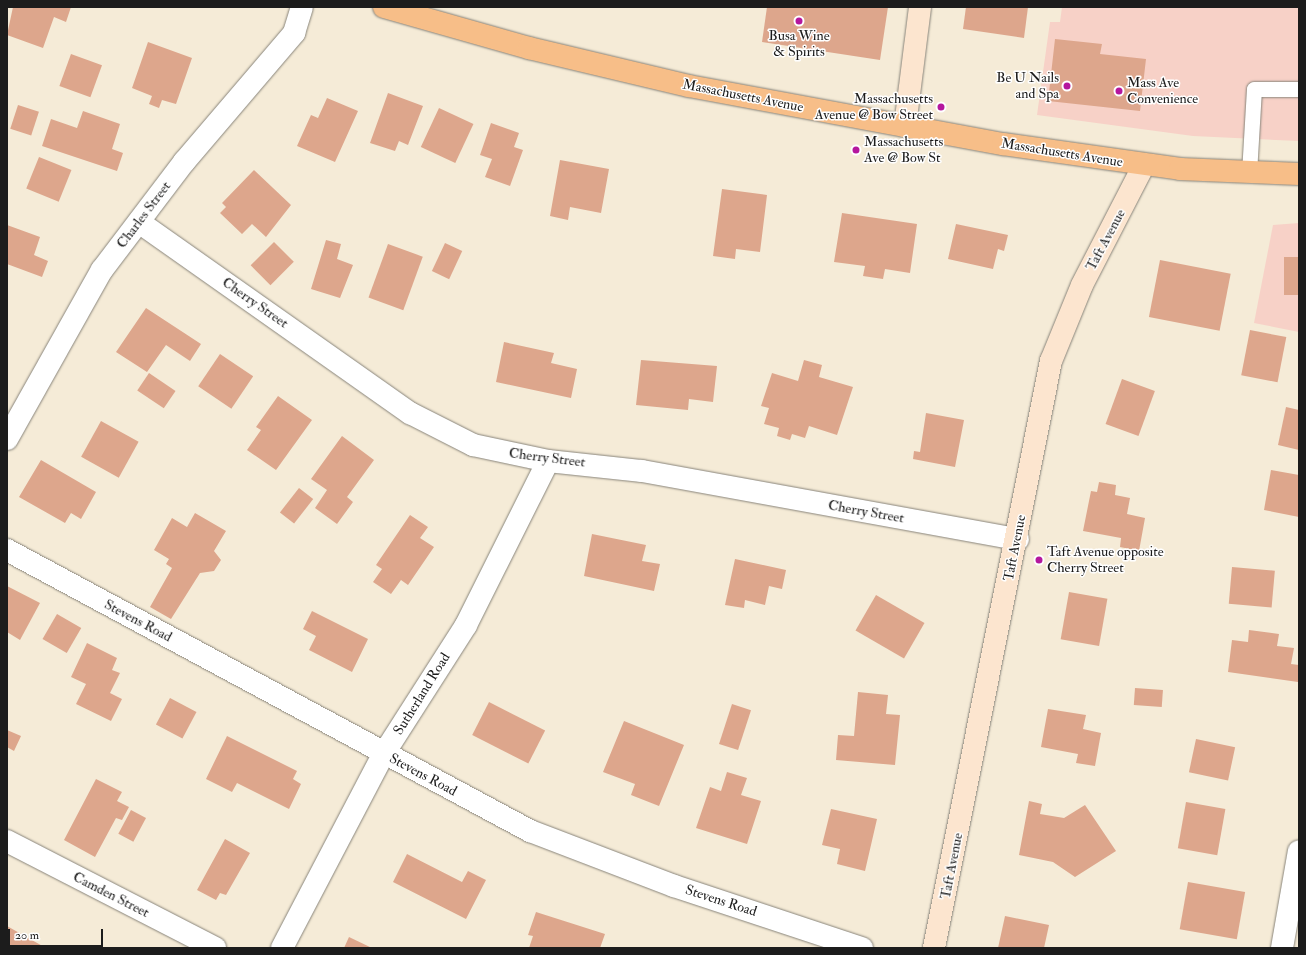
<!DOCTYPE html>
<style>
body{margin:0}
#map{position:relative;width:1306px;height:955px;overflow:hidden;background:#f5ebd7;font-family:"IM FELL Double Pica",serif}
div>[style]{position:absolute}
.built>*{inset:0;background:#f7d1c7}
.building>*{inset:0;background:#dda68c;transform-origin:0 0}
.roads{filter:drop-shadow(0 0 1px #88847a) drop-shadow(0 0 1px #88847a)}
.lane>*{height:15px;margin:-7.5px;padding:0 7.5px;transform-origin:7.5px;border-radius:7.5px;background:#fff}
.street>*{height:22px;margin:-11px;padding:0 11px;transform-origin:11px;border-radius:11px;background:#fff}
.secondary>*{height:22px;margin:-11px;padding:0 11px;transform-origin:11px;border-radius:11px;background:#fce5cf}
.primary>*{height:22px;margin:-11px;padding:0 11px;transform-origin:11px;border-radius:11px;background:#f7be88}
.dots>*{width:11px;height:11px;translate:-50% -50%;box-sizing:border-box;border:2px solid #fff;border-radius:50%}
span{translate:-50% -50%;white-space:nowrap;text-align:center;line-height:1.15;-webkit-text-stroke:3px #fff;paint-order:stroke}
.poi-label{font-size:14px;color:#1c1c1c}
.right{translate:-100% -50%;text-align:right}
.left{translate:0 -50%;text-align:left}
.street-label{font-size:14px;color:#1c1c1c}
.frame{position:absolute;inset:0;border:8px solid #1c1c1c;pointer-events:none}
.scale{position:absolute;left:8px;top:929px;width:95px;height:18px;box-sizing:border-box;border:2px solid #1c1c1c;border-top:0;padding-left:5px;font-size:12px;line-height:14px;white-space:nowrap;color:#1c1c1c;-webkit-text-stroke:3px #fff;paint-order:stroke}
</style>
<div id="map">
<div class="built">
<div style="clip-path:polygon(1062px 7px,1299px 7px,1299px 141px,1193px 136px,1037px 115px,1050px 22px,1060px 22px)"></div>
<div style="clip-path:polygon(1299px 223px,1299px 332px,1254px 323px,1273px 225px)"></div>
</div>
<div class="building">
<div style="clip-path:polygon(13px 7px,71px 7px,66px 22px,54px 17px,43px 48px,7px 35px)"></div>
<div style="clip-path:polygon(767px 7px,888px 7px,880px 60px,762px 42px)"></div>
<div style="clip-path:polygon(966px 7px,1028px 7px,1024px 38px,963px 29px)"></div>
<div style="clip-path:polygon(1055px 39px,1102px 44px,1100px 54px,1146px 59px,1140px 111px,1048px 101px)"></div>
<div style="clip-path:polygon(148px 42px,192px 58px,176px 104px,162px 100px,159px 108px,149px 104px,152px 96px,132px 88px)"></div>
<div style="left:71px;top:54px;width:33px;height:34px;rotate:20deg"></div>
<div style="clip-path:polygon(388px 93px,423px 106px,408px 145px,399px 141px,395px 151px,370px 143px)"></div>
<div style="clip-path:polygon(327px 98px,358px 111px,335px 162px,297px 146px,311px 115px,318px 118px)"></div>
<div style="left:18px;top:105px;width:22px;height:25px;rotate:18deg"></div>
<div style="left:439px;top:108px;width:38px;height:43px;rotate:25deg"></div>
<div style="clip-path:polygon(83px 111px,120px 124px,112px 149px,123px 153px,117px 171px,42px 146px,51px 119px,77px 128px)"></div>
<div style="clip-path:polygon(491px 123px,519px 133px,514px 147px,523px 150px,510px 186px,485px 177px,492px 159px,480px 155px)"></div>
<div style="left:39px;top:157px;width:35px;height:34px;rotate:22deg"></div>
<div style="clip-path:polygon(560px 160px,609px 169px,601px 213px,570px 207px,568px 220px,550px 216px)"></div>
<div style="clip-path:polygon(254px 170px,291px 205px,266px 237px,252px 224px,242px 234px,220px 213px,226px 207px,222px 203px)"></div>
<div style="clip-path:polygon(722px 189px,767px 195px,760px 252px,736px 249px,735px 259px,713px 256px)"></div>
<div style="clip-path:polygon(842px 213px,917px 224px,910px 273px,885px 269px,883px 279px,863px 276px,865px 266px,834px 262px)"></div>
<div style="clip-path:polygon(956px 224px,1008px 235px,1004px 251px,998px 249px,993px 269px,948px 259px)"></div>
<div style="clip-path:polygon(7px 225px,40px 237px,34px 255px,48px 261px,42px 277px,7px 264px)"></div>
<div style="clip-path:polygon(326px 240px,341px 244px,337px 259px,353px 265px,340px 298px,311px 289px)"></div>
<div style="left:274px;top:242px;width:28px;height:33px;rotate:45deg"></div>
<div style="left:445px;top:243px;width:19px;height:31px;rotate:25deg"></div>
<div style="left:388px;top:244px;width:37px;height:57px;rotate:20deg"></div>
<div style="left:1284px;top:257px;width:15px;height:38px"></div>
<div style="left:1160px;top:260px;width:72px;height:58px;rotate:11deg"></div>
<div style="clip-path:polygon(146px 308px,201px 344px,190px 361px,166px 345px,147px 372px,116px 352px)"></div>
<div style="left:1250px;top:330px;width:37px;height:46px;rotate:11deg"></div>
<div style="clip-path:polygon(504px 342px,554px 353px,551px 363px,577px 369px,571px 398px,496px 382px)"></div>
<div style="left:220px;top:354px;width:40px;height:39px;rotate:34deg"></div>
<div style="clip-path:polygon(641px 360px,717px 366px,713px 402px,689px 399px,688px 410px,636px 405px)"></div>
<div style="clip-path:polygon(804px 360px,822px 365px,819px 377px,853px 387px,837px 435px,809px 426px,805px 438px,792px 434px,790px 440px,777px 436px,779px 428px,764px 424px,769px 408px,761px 406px,772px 373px,798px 381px)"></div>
<div style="left:149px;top:373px;width:32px;height:21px;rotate:34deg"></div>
<div style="left:1122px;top:379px;width:35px;height:48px;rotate:20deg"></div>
<div style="clip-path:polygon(278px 396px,312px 420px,276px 470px,247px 450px,261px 430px,256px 427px)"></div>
<div style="clip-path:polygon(1286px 407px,1299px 410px,1299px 450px,1278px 445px)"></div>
<div style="clip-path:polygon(926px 413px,964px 420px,955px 467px,913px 459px,914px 451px,920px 452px)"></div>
<div style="left:101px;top:421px;width:43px;height:41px;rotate:29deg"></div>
<div style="clip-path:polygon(342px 436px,374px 460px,347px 497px,353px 502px,337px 524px,315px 508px,327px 490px,311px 479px)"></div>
<div style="clip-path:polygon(41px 460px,96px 492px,81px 519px,71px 513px,65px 523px,19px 497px)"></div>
<div style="clip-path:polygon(1271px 470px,1299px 475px,1299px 517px,1264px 510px)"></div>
<div style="clip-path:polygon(1099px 482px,1116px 485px,1115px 495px,1130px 498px,1127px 514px,1145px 518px,1139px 551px,1120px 547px,1121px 538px,1083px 531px,1091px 491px,1097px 492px)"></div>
<div style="left:299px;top:488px;width:18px;height:31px;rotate:38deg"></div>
<div style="clip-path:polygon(195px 513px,226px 531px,214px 551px,221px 560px,214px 571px,200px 573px,171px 619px,150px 607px,172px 568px,166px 564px,169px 559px,154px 550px,172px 518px,187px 527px)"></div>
<div style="clip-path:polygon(410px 515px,428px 527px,420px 538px,434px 547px,408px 585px,401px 580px,391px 594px,373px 582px,382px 569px,376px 565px)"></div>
<div style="clip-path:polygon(592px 534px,646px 545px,642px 561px,660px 564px,654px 591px,584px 576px)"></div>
<div style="clip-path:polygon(735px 559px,786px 570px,782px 589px,769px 586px,765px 605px,745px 600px,744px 608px,725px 605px)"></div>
<div style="left:1232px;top:567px;width:43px;height:37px;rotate:5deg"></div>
<div style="clip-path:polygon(7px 586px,40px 603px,20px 640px,7px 632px)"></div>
<div style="left:1069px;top:592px;width:39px;height:48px;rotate:10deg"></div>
<div style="left:876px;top:595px;width:56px;height:41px;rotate:30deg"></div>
<div style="clip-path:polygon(312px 611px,368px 639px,352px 672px,309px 650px,316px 636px,303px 629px)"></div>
<div style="left:57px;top:614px;width:28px;height:29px;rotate:30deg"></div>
<div style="clip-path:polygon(1249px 630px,1279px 634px,1277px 646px,1294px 648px,1291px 664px,1299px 665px,1298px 682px,1228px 672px,1232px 640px,1248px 642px)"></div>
<div style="clip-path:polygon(87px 643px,117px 658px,112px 670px,120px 673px,110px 693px,122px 699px,111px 721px,76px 704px,86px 684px,71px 677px)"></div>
<div style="left:1135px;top:688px;width:28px;height:17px;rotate:4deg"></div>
<div style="clip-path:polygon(858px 692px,888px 695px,886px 714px,900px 715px,895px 765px,836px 760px,838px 735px,854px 736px)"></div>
<div style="left:170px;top:698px;width:30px;height:30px;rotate:28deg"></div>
<div style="left:489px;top:702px;width:63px;height:37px;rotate:27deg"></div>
<div style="left:732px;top:704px;width:20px;height:42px;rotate:18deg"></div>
<div style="clip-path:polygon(1048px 709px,1086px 715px,1083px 729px,1101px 733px,1095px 766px,1076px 763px,1078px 754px,1041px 747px)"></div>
<div style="clip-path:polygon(624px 721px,684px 745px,659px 806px,631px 795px,635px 784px,603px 772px)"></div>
<div style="clip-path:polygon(7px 730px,21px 736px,14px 751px,7px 747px)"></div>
<div style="clip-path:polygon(227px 736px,297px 771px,293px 779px,301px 784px,289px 809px,237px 783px,232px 792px,206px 779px)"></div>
<div style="left:1196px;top:739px;width:40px;height:34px;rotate:12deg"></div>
<div style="clip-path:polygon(727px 772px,747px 778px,741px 795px,761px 801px,747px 844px,696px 828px,710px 787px,721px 791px)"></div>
<div style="clip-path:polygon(96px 779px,122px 792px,117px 801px,129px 807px,122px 820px,116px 818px,95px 857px,64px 840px)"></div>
<div style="clip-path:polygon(1029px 801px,1042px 804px,1040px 814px,1064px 818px,1085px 805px,1116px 851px,1075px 877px,1053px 862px,1019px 855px)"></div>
<div style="left:1186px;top:802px;width:40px;height:47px;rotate:10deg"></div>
<div style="clip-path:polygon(831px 809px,877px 819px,865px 871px,837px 864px,840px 849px,822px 845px)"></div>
<div style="left:131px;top:810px;width:17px;height:27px;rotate:28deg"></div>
<div style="clip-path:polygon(225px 839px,250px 853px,226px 895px,220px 893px,216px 900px,197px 890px)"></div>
<div style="clip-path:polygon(407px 854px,462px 882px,468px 871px,486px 880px,466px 919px,393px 882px)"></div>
<div style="left:1188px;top:882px;width:58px;height:48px;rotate:10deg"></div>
<div style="clip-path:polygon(536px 912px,605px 934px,600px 948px,529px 948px,533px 936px,528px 935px)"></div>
<div style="clip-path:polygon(1005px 916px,1049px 925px,1044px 948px,998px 948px)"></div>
<div style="clip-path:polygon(7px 926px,46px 948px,7px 948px)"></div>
<div style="clip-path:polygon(349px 937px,372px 948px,344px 948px)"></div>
</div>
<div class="roads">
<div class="lane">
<div style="left:1249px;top:173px;width:84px;rotate:-86.6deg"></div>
<div style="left:1254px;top:89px;width:45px"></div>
</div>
<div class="street">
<div style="left:139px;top:222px;width:332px;rotate:35.2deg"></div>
<div style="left:410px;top:413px;width:71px;rotate:26.9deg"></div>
<div style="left:473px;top:445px;width:77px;rotate:12deg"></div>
<div style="left:548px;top:461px;width:95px;rotate:6.1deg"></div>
<div style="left:642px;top:471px;width:382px;rotate:10.3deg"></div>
<div style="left:7px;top:439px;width:194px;rotate:-60.7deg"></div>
<div style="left:102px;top:270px;width:136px;rotate:-52.8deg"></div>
<div style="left:184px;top:162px;width:170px;rotate:-49.5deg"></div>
<div style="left:294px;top:33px;width:27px;rotate:-73deg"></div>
<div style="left:7px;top:550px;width:594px;rotate:28.25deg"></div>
<div style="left:530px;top:831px;width:154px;rotate:20.9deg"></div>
<div style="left:674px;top:886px;width:198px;rotate:18.3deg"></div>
<div style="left:7px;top:841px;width:234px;rotate:27.2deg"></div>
<div style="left:282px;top:948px;width:218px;rotate:-62.4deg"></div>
<div style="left:383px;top:755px;width:154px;rotate:-57.4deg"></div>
<div style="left:466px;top:625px;width:183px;rotate:-63.4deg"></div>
<div style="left:1282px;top:948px;width:98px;rotate:-80.1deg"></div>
</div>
<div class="secondary">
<div style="left:905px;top:126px;width:120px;rotate:-82.8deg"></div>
<div style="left:934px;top:948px;width:599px;rotate:-78.73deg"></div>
<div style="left:1051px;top:361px;width:82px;rotate:-67.8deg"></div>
<div style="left:1082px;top:285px;width:135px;rotate:-62.7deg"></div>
</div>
<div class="primary">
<div style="left:384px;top:7px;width:151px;rotate:15.8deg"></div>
<div style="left:529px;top:48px;width:164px;rotate:13.4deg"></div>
<div style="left:689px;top:86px;width:319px;rotate:10.5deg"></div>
<div style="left:1003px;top:144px;width:179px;rotate:8deg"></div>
<div style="left:1180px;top:169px;width:119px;rotate:2.4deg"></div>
</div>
</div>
<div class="dots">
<div style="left:799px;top:21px;background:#b5179e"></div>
<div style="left:1067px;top:86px;background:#b5179e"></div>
<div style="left:1119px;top:91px;background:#b5179e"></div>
<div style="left:941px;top:107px;background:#b5179e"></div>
<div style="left:856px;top:150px;background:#b5179e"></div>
<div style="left:1039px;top:560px;background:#b5179e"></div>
</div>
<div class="poi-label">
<span style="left:799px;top:44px">Busa Wine<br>&amp; Spirits</span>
<span class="right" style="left:1059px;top:86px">Be U Nails<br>and Spa</span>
<span class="left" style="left:1127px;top:91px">Mass Ave<br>Convenience</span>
<span class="right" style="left:933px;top:107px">Massachusetts<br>Avenue @ Bow Street</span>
<span class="left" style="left:864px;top:150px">Massachusetts<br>Ave @ Bow St</span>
<span class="left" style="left:1047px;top:560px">Taft Avenue opposite<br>Cherry Street</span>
</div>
<div class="street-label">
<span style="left:743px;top:96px;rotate:11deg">Massachusetts Avenue</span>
<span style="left:1062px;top:153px;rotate:9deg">Massachusetts Avenue</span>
<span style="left:144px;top:215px;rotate:-53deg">Charles Street</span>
<span style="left:1106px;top:240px;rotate:-62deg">Taft Avenue</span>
<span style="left:255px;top:303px;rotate:35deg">Cherry Street</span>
<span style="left:547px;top:458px;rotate:7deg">Cherry Street</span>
<span style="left:866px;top:512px;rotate:10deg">Cherry Street</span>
<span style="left:1015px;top:548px;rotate:-79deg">Taft Avenue</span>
<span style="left:138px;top:621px;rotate:28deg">Stevens Road</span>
<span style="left:422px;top:694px;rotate:-58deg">Sutherland Road</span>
<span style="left:423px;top:775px;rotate:28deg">Stevens Road</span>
<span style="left:952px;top:866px;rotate:-79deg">Taft Avenue</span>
<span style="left:111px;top:895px;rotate:27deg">Camden Street</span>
<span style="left:721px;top:901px;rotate:18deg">Stevens Road</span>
</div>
<div class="frame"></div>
<div class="scale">20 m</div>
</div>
